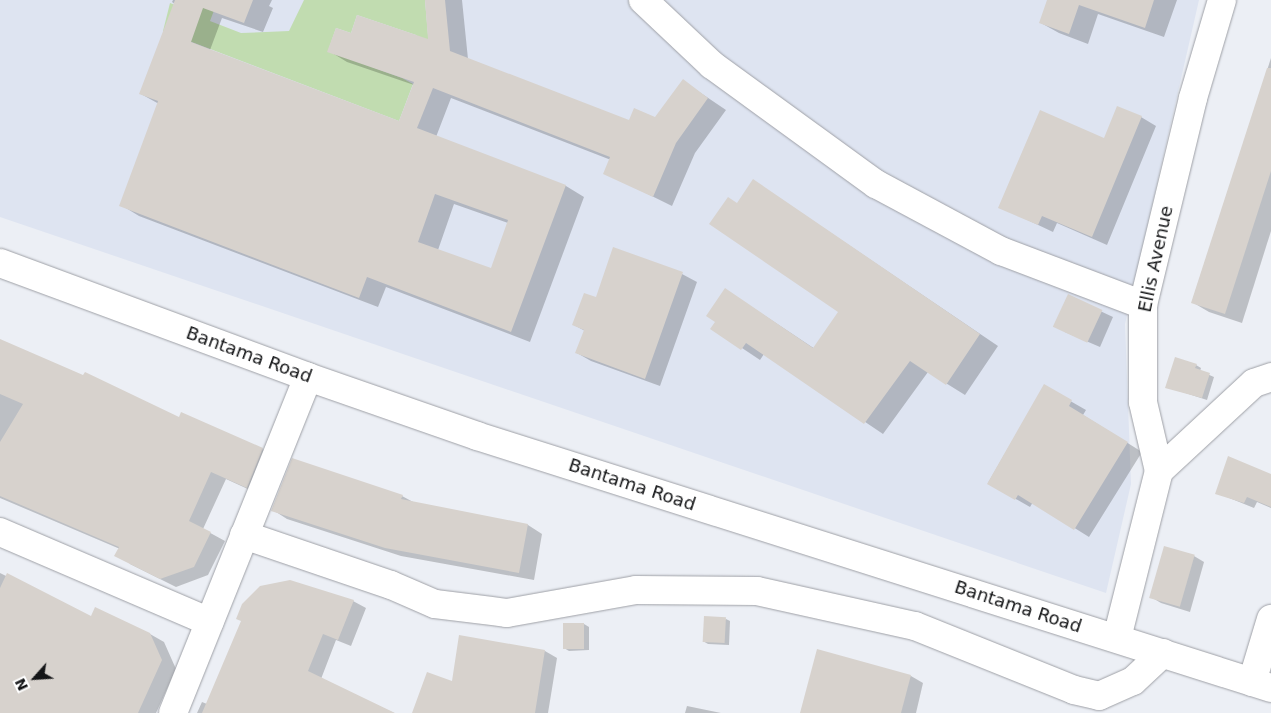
<!DOCTYPE html>
<style>
body{margin:0}
#map{position:relative;width:1271px;height:713px;overflow:hidden;background:#eceff5;font-family:"DejaVu Sans",sans-serif}
div>[style]{position:absolute}
.built>*{inset:0;background:#dee4f1}
.green>*{inset:0;background:#c1dcb0}
.shadow>*{inset:0;background:#0003}
.building>*{inset:0;background:#d7d2cd;transform-origin:0 0}
.roads{filter:drop-shadow(0 0 1px #9ea0a6) drop-shadow(0 0 1px #9ea0a6)}
.street>*{height:28px;margin:-14px;padding:0 14px;transform-origin:14px;border-radius:14px;background:#fff}
.secondary>*{height:28px;margin:-14px;padding:0 14px;transform-origin:14px;border-radius:14px;background:#fff}
span{translate:-50% -50%;white-space:nowrap;text-align:center;line-height:1.15;-webkit-text-stroke:4.5px #fff;paint-order:stroke}
.street-label{font-size:18px;color:#141517}
.north{position:absolute;left:10px;top:653px;width:50px;height:50px;-webkit-text-stroke:4px #fff;paint-order:stroke;rotate:244deg;font-size:14px;font-weight:700;line-height:20px;text-align:center;color:#141517}
.north::after{content:'';display:block;margin:auto;width:18px;height:22px;background:#141517;clip-path:polygon(50% 0,100% 100%,50% 72%,0 100%)}
</style>
<div id="map">
<div class="built">
<div style="clip-path:polygon(0 0,1199px 0,1125px 324px,1131px 484px,1106px 593px,0 217px)"></div>
</div>
<div class="green">
<div style="clip-path:polygon(202px 0,218px 0,210px 21px,241px 33px,289px 31px,304px 0,425px 0,429px 47px,416px 35px,357px 15px,351px 33px,336px 28px,328px 51px,402px 78px,413px 84px,399px 121px,163px 31px,170px 3px,197px 13px)"></div>
</div>
<div class="shadow">
<div style="clip-path:polygon(evenodd,173px 0,272px 0,269px 6px,273px 8px,263px 32px,222px 18px,210px 50px,400px 123px,414px 85px,347px 62px,329px 51px,352px 34px,430px 41px,426px 0,462px 0,468px 59px,630px 122px,655px 119px,683px 81px,726px 110px,695px 153px,672px 206px,605px 173px,611px 160px,451px 98px,436px 137px,566px 186px,584px 197px,530px 342px,386px 287px,378px 307px,139px 216px,121px 205px,159px 104px,141px 94px,175px 4px,172px 2px,173px 0,454px 204px,508px 223px,492px 270px,438px 250px,454px 204px)"></div>
<div style="clip-path:polygon(1049px 0,1177px 0,1164px 37px,1098px 14px,1088px 44px,1059px 33px,1041px 23px)"></div>
<div style="clip-path:polygon(1271px 58px,1271px 231px,1242px 323px,1209px 312px,1192px 302px)"></div>
<div style="clip-path:polygon(1141px 117px,1156px 126px,1107px 245px,1057px 223px,1053px 232px,1000px 207px)"></div>
<div style="clip-path:polygon(754px 181px,998px 346px,965px 395px,928px 372px,883px 434px,764px 354px,760px 360px,712px 328px,716px 321px,726px 290px,815px 349px,840px 312px,738px 204px)"></div>
<div style="clip-path:polygon(682px 274px,697px 282px,660px 386px,591px 361px,577px 353px,585px 331px,574px 325px,596px 299px)"></div>
<div style="clip-path:polygon(1068px 296px,1113px 317px,1100px 347px,1065px 332px)"></div>
<div style="clip-path:polygon(0 340px,180px 419px,262px 449px,276px 457px,261px 495px,226px 479px,203px 529px,225px 541px,208px 575px,176px 587px,130px 564px,120px 549px,0 498px)"></div>
<div style="clip-path:polygon(1196px 365px,1201px 368px,1200px 371px,1214px 377px,1207px 400px,1167px 387px)"></div>
<div style="clip-path:polygon(1044px 386px,1086px 410px,1083px 415px,1142px 452px,1089px 537px,1033px 502px,1030px 507px,988px 483px)"></div>
<div style="clip-path:polygon(1271px 475px,1271px 508px,1257px 502px,1254px 508px,1217px 493px)"></div>
<div style="clip-path:polygon(402px 496px,415px 503px,528px 525px,542px 534px,534px 580px,401px 556px,287px 519px,273px 510px)"></div>
<div style="clip-path:polygon(1194px 556px,1204px 562px,1190px 612px,1161px 603px,1151px 597px)"></div>
<div style="clip-path:polygon(0 573px,91px 618px,150px 634px,164px 642px,176px 669px,156px 713px,0 713px)"></div>
<div style="clip-path:polygon(353px 601px,366px 608px,351px 646px,336px 640px,321px 679px,394px 713px,197px 713px,202px 702px,207px 704px)"></div>
<div style="clip-path:polygon(726px 619px,730px 621px,729px 645px,708px 644px,703px 641px)"></div>
<div style="clip-path:polygon(564px 624px,584px 624px,589px 627px,589px 650px,569px 651px,564px 648px)"></div>
<div style="clip-path:polygon(545px 651px,557px 658px,548px 713px,413px 713px,453px 683px)"></div>
<div style="clip-path:polygon(911px 676px,923px 683px,916px 713px,801px 713px)"></div>
<div style="clip-path:polygon(687px 706px,721px 713px,685px 713px)"></div>
</div>
<div class="building">
<div style="clip-path:polygon(evenodd,175px 0,253px 0,244px 23px,203px 8px,191px 42px,399px 121px,414px 82px,327px 52px,336px 28px,351px 33px,357px 15px,428px 39px,425px 0,445px 0,450px 51px,629px 120px,634px 108px,655px 117px,683px 79px,708px 98px,676px 143px,653px 197px,603px 174px,610px 157px,433px 88px,417px 128px,566px 185px,511px 332px,367px 277px,359px 298px,119px 206px,158px 101px,139px 94px,175px 0,435px 194px,508px 220px,491px 268px,418px 242px,435px 194px)"></div>
<div style="clip-path:polygon(1047px 0,1154px 0,1145px 28px,1079px 5px,1069px 34px,1039px 23px)"></div>
<div style="clip-path:polygon(1267px 68px,1271px 68px,1271px 171px,1225px 314px,1191px 303px)"></div>
<div style="clip-path:polygon(1117px 106px,1142px 116px,1092px 237px,1042px 216px,1038px 225px,998px 208px,1040px 110px,1104px 138px)"></div>
<div style="clip-path:polygon(753px 179px,980px 334px,946px 385px,910px 361px,864px 424px,746px 343px,741px 350px,710px 329px,715px 322px,706px 316px,725px 288px,813px 348px,838px 312px,709px 224px,728px 197px,737px 203px)"></div>
<div style="clip-path:polygon(613px 247px,683px 272px,645px 379px,575px 353px,584px 330px,572px 325px,584px 293px,596px 297px)"></div>
<div style="left:1068px;top:294px;width:38px;height:36px;rotate:25deg"></div>
<div style="clip-path:polygon(0 339px,83px 375px,85px 372px,179px 417px,181px 412px,263px 448px,247px 488px,211px 472px,189px 521px,211px 532px,194px 567px,160px 579px,114px 556px,119px 547px,0 496px,0 442px,23px 404px,0 394px)"></div>
<div style="clip-path:polygon(1175px 357px,1197px 364px,1195px 368px,1210px 373px,1202px 398px,1165px 388px)"></div>
<div style="clip-path:polygon(1044px 384px,1072px 400px,1069px 406px,1128px 442px,1074px 530px,1018px 495px,1015px 500px,987px 484px)"></div>
<div style="clip-path:polygon(1228px 456px,1271px 474px,1271px 507px,1247px 497px,1244px 503px,1215px 494px)"></div>
<div style="clip-path:polygon(292px 458px,403px 495px,401px 499px,528px 524px,519px 573px,385px 548px,271px 511px)"></div>
<div style="left:1164px;top:546px;width:32px;height:54px;rotate:16deg"></div>
<div style="clip-path:polygon(7px 573px,91px 616px,95px 607px,150px 633px,162px 660px,138px 713px,0 713px,0 588px)"></div>
<div style="clip-path:polygon(290px 580px,354px 600px,338px 640px,323px 634px,308px 671px,395px 713px,202px 713px,241px 621px,236px 619px,242px 604px,260px 586px)"></div>
<div style="left:704px;top:616px;width:22px;height:26px;rotate:3deg"></div>
<div style="left:563px;top:623px;width:21px;height:26px"></div>
<div style="clip-path:polygon(459px 635px,545px 650px,535px 713px,412px 713px,427px 672px,452px 681px)"></div>
<div style="clip-path:polygon(817px 649px,911px 675px,901px 713px,800px 713px)"></div>
</div>
<div class="roads">
<div class="street">
<div style="left:643px;top:0;width:95px;rotate:43.3deg"></div>
<div style="left:712px;top:65px;width:203px;rotate:36deg"></div>
<div style="left:876px;top:184px;width:142px;rotate:28.2deg"></div>
<div style="left:1001px;top:251px;width:152px;rotate:20.8deg"></div>
<div style="left:1159px;top:471px;width:129px;rotate:-42.8deg"></div>
<div style="left:1254px;top:383px;width:18px;rotate:-19deg"></div>
<div style="left:0;top:532px;width:228px;rotate:23.2deg"></div>
<div style="left:244px;top:535px;width:155px;rotate:18.8deg"></div>
<div style="left:391px;top:585px;width:48px;rotate:23.4deg"></div>
<div style="left:435px;top:604px;width:73px;rotate:7.1deg"></div>
<div style="left:507px;top:613px;width:131px;rotate:-10.1deg"></div>
<div style="left:636px;top:590px;width:121px;rotate:0.5deg"></div>
<div style="left:757px;top:591px;width:162px;rotate:12.5deg"></div>
<div style="left:915px;top:626px;width:171px;rotate:21.9deg"></div>
<div style="left:1074px;top:690px;width:26px;rotate:13deg"></div>
<div style="left:1099px;top:696px;width:37px;rotate:-24deg"></div>
<div style="left:1133px;top:681px;width:41px;rotate:-43deg"></div>
<div style="left:1252px;top:682px;width:66px;rotate:-73.2deg"></div>
<div style="left:173px;top:713px;width:362px;rotate:-68.1deg"></div>
</div>
<div class="secondary">
<div style="left:0;top:263px;width:328px;rotate:20.3deg"></div>
<div style="left:308px;top:377px;width:179px;rotate:19.2deg"></div>
<div style="left:477px;top:436px;width:833px;rotate:17.61deg"></div>
<div style="left:1117px;top:638px;width:172px;rotate:-75.9deg"></div>
<div style="left:1159px;top:471px;width:71px;rotate:-103.1deg"></div>
<div style="left:1143px;top:402px;width:97px;rotate:-90deg"></div>
<div style="left:1143px;top:305px;width:213px;rotate:-76.4deg"></div>
<div style="left:1193px;top:98px;width:102px;rotate:-73.5deg"></div>
</div>
</div>
<div class="street-label">
<span style="left:1156px;top:259px;rotate:-78deg">Ellis Avenue</span>
<span style="left:249px;top:355px;rotate:20deg">Bantama Road</span>
<span style="left:632px;top:485px;rotate:18deg">Bantama Road</span>
<span style="left:1018px;top:607px;rotate:18deg">Bantama Road</span>
</div>
<div class="north">N</div>
</div>
